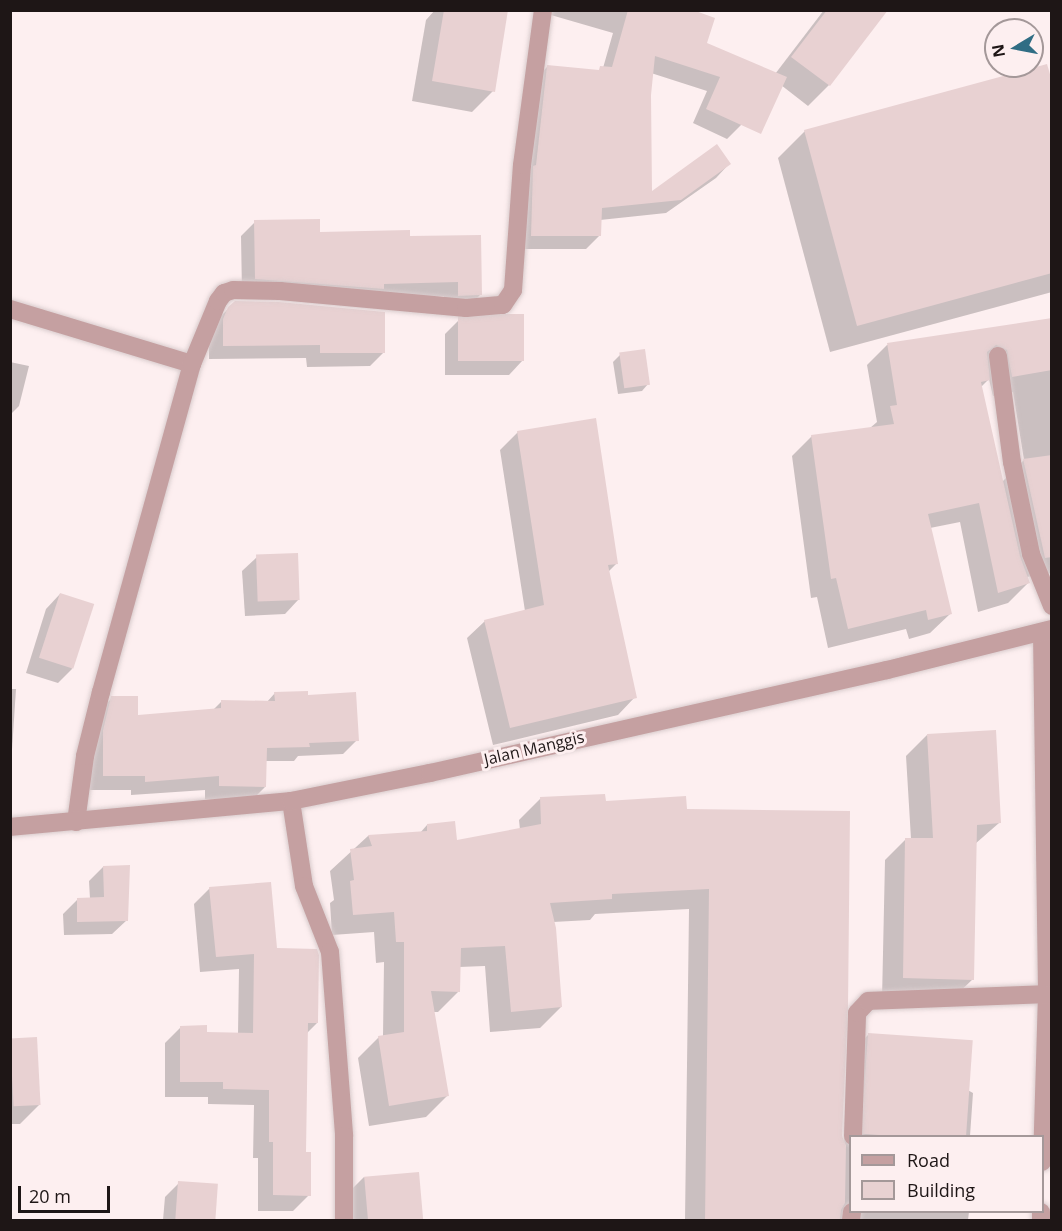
<!DOCTYPE html>
<style>
body{margin:0}
#map{position:relative;width:1062px;height:1231px;overflow:hidden;background:#fdeff0;font-family:"Open Sans",sans-serif}
div>[style]{position:absolute}
.shadow>*{inset:0;background:#0003}
.building>*{inset:0;background:#e8d1d2;transform-origin:0 0}
.roads{filter:drop-shadow(0 0 2px #d9cccd) drop-shadow(0 0 2px #d9cccd)}
.minor>*{height:18px;margin:-9px;padding:0 9px;transform-origin:9px;border-radius:9px;background:#c5a0a1}
span{translate:-50% -50%;white-space:nowrap;text-align:center;line-height:1.15;-webkit-text-stroke:6px #fdeff0;paint-order:stroke}
.street-label{font-size:16px;color:#1e1616}
.frame{position:absolute;inset:0;border:12px solid #1e1616;pointer-events:none}
.legend{position:absolute;left:849px;top:1135px;width:195px;height:78px;box-sizing:border-box;background:#fdeff0;border:2px solid #a49899;margin:0;padding:8px 10px;list-style:none;font-size:18px;color:#1e1616}
.legend li{display:flex;align-items:center;gap:12px;height:30px}
.legend b{width:30px;border:2px solid #a49899}
.north{position:absolute;left:984px;top:18px;width:60px;height:60px;box-sizing:border-box;background:#fdeff0;border:2px solid #a49899;border-radius:50%;rotate:260deg;font-size:16px;font-weight:700;line-height:24px;text-align:center;color:#1e1616}
.north::after{content:'';display:block;margin:auto;width:21px;height:27px;background:#306d84;clip-path:polygon(50% 0,100% 100%,50% 72%,0 100%)}
.scale{position:absolute;left:18px;top:1186px;width:92px;height:27px;box-sizing:border-box;border:3px solid #1e1616;border-top:0;padding-left:8px;font-size:18px;line-height:21px;white-space:nowrap;color:#1e1616;-webkit-text-stroke:4px #fdeff0;paint-order:stroke}
</style>
<div id="map">
<div class="shadow">
<div style="clip-path:polygon(435px 10px,507px 10px,493px 91px,472px 112px,412px 101px,426px 20px)"></div>
<div style="clip-path:polygon(545px 10px,688px 10px,705px 44px,761px 68px,741px 125px,727px 139px,693px 123px,707px 91px,651px 73px,650px 194px,729px 164px,716px 178px,666px 213px,600px 220px,600px 235px,586px 249px,518px 249px,534px 80px,548px 66px,597px 71px,603px 68px,613px 33px,544px 13px)"></div>
<div style="clip-path:polygon(824px 10px,886px 10px,829px 85px,808px 106px,772px 78px)"></div>
<div style="clip-path:polygon(1052px 87px,1052px 292px,830px 352px,778px 158px,805px 131px)"></div>
<div style="clip-path:polygon(255px 222px,319px 233px,408px 238px,480px 295px,466px 309px,444px 309px,444px 296px,375px 297px,242px 293px,241px 236px)"></div>
<div style="clip-path:polygon(229px 308px,384px 352px,370px 366px,307px 367px,306px 358px,209px 359px,209px 334px,214px 323px)"></div>
<div style="clip-path:polygon(459px 320px,523px 360px,509px 375px,445px 375px,445px 334px)"></div>
<div style="clip-path:polygon(evenodd,1052px 320px,1052px 573px,1026px 577px,1028px 583px,1008px 603px,978px 612px,960px 522px,930px 528px,950px 614px,930px 633px,909px 639px,906px 629px,828px 648px,817px 597px,811px 598px,792px 456px,812px 436px,870px 428px,877px 422px,867px 365px,887px 345px,1052px 320px,989px 379px,993px 396px,1013px 392px,1024px 460px,1002px 482px,981px 387px,989px 379px)"></div>
<div style="clip-path:polygon(620px 355px,648px 384px,642px 391px,618px 394px,613px 362px)"></div>
<div style="clip-path:polygon(10px 362px,29px 366px,19px 406px,10px 415px)"></div>
<div style="clip-path:polygon(518px 432px,617px 563px,608px 572px,635px 697px,618px 715px,493px 745px,467px 638px,485px 621px,525px 611px,500px 450px)"></div>
<div style="clip-path:polygon(257px 557px,299px 599px,285px 614px,245px 616px,242px 571px)"></div>
<div style="clip-path:polygon(60px 594px,72px 669px,58px 683px,26px 673px,46px 609px)"></div>
<div style="clip-path:polygon(10px 689px,16px 689px,10px 781px)"></div>
<div style="clip-path:polygon(275px 693px,307px 696px,357px 740px,343px 754px,298px 756px,294px 761px,265px 761px,265px 787px,251px 801px,205px 799px,205px 790px,131px 795px,131px 790px,90px 790px,89px 746px,98px 712px,112px 698px,136px 716px,213px 710px,221px 702px,266px 703px)"></div>
<div style="clip-path:polygon(927px 735px,999px 823px,975px 844px,973px 979px,951px 1000px,882px 999px,885px 860px,906px 839px,911px 839px,906px 756px)"></div>
<div style="clip-path:polygon(540px 799px,686px 810px,844px 1147px,847px 1056px,868px 1035px,973px 1093px,970px 1136px,850px 1136px,850px 1212px,969px 1212px,968px 1220px,685px 1220px,689px 909px,595px 914px,590px 920px,553px 922px,561px 1007px,540px 1028px,490px 1032px,485px 966px,459px 967px,459px 991px,438px 1012px,433px 1012px,447px 1096px,426px 1117px,369px 1126px,358px 1058px,379px 1037px,383px 1036px,384px 962px,376px 963px,374px 932px,332px 935px,330px 903px,334px 900px,330px 871px,368px 836px,420px 833px,427px 825px,456px 842px,520px 830px,519px 820px)"></div>
<div style="clip-path:polygon(103px 867px,128px 867px,127px 920px,112px 934px,64px 935px,63px 914px,77px 900px,90px 899px,89px 881px)"></div>
<div style="clip-path:polygon(210px 888px,275px 949px,317px 1023px,307px 1033px,305px 1153px,309px 1195px,293px 1211px,258px 1211px,258px 1158px,253px 1158px,254px 1105px,208px 1104px,208px 1097px,165px 1097px,165px 1043px,181px 1027px,205px 1034px,238px 1034px,239px 969px,200px 972px,194px 904px)"></div>
<div style="clip-path:polygon(10px 1040px,39px 1105px,20px 1124px,10px 1124px)"></div>
<div style="clip-path:polygon(364px 1177px,422px 1220px,345px 1220px,343px 1198px)"></div>
<div style="clip-path:polygon(179px 1183px,215px 1220px,163px 1220px,165px 1197px)"></div>
</div>
<div class="building">
<div style="clip-path:polygon(444px 10px,508px 10px,495px 92px,432px 81px)"></div>
<div style="clip-path:polygon(628px 10px,693px 10px,715px 18px,707px 43px,787px 77px,761px 134px,706px 109px,720px 77px,655px 56px,651px 95px,652px 191px,717px 144px,731px 164px,681px 200px,602px 208px,601px 236px,531px 236px,533px 166px,536px 165px,547px 65px,599px 70px,600px 66px,612px 67px)"></div>
<div style="clip-path:polygon(827px 10px,888px 10px,830px 86px,791px 57px)"></div>
<div style="clip-path:polygon(1047px 64px,1052px 81px,1052px 273px,857px 326px,804px 130px)"></div>
<div style="clip-path:polygon(320px 219px,320px 232px,410px 230px,410px 236px,481px 235px,482px 295px,458px 296px,458px 282px,384px 284px,384px 289px,255px 279px,254px 220px)"></div>
<div style="clip-path:polygon(235px 301px,279px 302px,385px 312px,385px 353px,320px 353px,320px 345px,223px 346px,223px 319px,228px 307px)"></div>
<div style="left:524px;top:314px;width:47px;height:66px;rotate:90deg"></div>
<div style="clip-path:polygon(1052px 318px,1052px 370px,1012px 377px,1007px 350px,996px 345px,987px 352px,990px 380px,981px 382px,1020px 556px,1030px 583px,998px 593px,979px 503px,928px 514px,952px 614px,928px 620px,926px 610px,848px 629px,836px 578px,831px 579px,811px 435px,894px 424px,890px 406px,897px 405px,887px 343px)"></div>
<div style="left:645px;top:349px;width:36px;height:26px;rotate:82deg"></div>
<div style="clip-path:polygon(596px 418px,618px 564px,608px 565px,637px 698px,510px 728px,484px 620px,544px 605px,517px 431px)"></div>
<div style="clip-path:polygon(1052px 455px,1052px 557px,1045px 558px,1023px 459px)"></div>
<div style="left:298px;top:553px;width:47px;height:42px;rotate:88deg"></div>
<div style="left:60px;top:593px;width:36px;height:68px;rotate:18deg"></div>
<div style="clip-path:polygon(308px 691px,308px 695px,356px 692px,359px 741px,309px 743px,310px 747px,267px 748px,266px 787px,219px 786px,219px 776px,145px 782px,145px 776px,103px 776px,103px 730px,111px 696px,138px 696px,138px 715px,221px 708px,221px 700px,275px 701px,274px 692px)"></div>
<div style="clip-path:polygon(996px 730px,1001px 823px,977px 825px,974px 980px,903px 978px,905px 838px,933px 838px,927px 734px)"></div>
<div style="clip-path:polygon(605px 794px,606px 801px,686px 796px,687px 809px,850px 811px,848px 1008px,842px 1136px,846px 1145px,845px 1203px,841px 1210px,840px 1221px,705px 1221px,709px 889px,612px 894px,612px 899px,550px 903px,556px 928px,562px 1007px,511px 1012px,505px 946px,461px 948px,460px 992px,431px 991px,449px 1096px,389px 1106px,378px 1036px,404px 1032px,404px 942px,396px 942px,394px 912px,353px 915px,350px 881px,354px 880px,350px 849px,372px 846px,368px 835px,427px 831px,427px 824px,455px 821px,457px 840px,541px 824px,540px 797px)"></div>
<div style="clip-path:polygon(130px 865px,128px 921px,77px 922px,77px 898px,104px 897px,103px 866px)"></div>
<div style="clip-path:polygon(271px 882px,277px 948px,317px 949px,319px 955px,318px 1023px,308px 1023px,306px 1152px,311px 1152px,311px 1196px,273px 1195px,273px 1142px,269px 1142px,269px 1090px,223px 1089px,223px 1082px,180px 1082px,180px 1026px,207px 1025px,207px 1032px,253px 1033px,254px 954px,216px 957px,209px 887px)"></div>
<div style="left:868px;top:1033px;width:105px;height:101px;rotate:4deg"></div>
<div style="left:37px;top:1037px;width:68px;height:27px;rotate:87deg"></div>
<div style="left:419px;top:1172px;width:49px;height:55px;rotate:85deg"></div>
<div style="left:178px;top:1181px;width:40px;height:40px;rotate:4deg"></div>
</div>
<div class="roads">
<div class="minor">
<div style="left:10px;top:309px;width:190px;rotate:16.8deg"></div>
<div style="left:998px;top:356px;width:107px;rotate:82.5deg"></div>
<div style="left:1012px;top:462px;width:94px;rotate:78.3deg"></div>
<div style="left:1031px;top:554px;width:56px;rotate:68deg"></div>
<div style="left:1042px;top:632px;width:362px;rotate:89.2deg"></div>
<div style="left:1047px;top:994px;width:168px;rotate:91.7deg"></div>
<div style="left:291px;top:801px;width:86px;rotate:81.3deg"></div>
<div style="left:304px;top:886px;width:71px;rotate:68.5deg"></div>
<div style="left:330px;top:952px;width:185px;rotate:85.6deg"></div>
<div style="left:344px;top:1136px;width:84px;rotate:90deg"></div>
<div style="left:76px;top:822px;width:67px;rotate:-82.2deg"></div>
<div style="left:85px;top:756px;width:66px;rotate:-76deg"></div>
<div style="left:101px;top:692px;width:340px;rotate:-74.5deg"></div>
<div style="left:192px;top:364px;width:68px;rotate:-67.6deg"></div>
<div style="left:218px;top:301px;width:10px;rotate:-53deg"></div>
<div style="left:224px;top:293px;width:9px;rotate:-18deg"></div>
<div style="left:233px;top:290px;width:47px;rotate:1.2deg"></div>
<div style="left:280px;top:291px;width:187px;rotate:5.2deg"></div>
<div style="left:466px;top:308px;width:37px;rotate:-5deg"></div>
<div style="left:503px;top:305px;width:18px;rotate:-56deg"></div>
<div style="left:513px;top:290px;width:125px;rotate:-85.9deg"></div>
<div style="left:522px;top:165px;width:156px;rotate:-82.3deg"></div>
<div style="left:10px;top:827px;width:282px;rotate:-5.3deg"></div>
<div style="left:291px;top:801px;width:142px;rotate:-11.4deg"></div>
<div style="left:430px;top:773px;width:468px;rotate:-12.7deg"></div>
<div style="left:887px;top:670px;width:170px;rotate:-14deg"></div>
<div style="left:853px;top:1136px;width:123px;rotate:-88.1deg"></div>
<div style="left:857px;top:1013px;width:16px;rotate:-47deg"></div>
<div style="left:868px;top:1001px;width:179px;rotate:-2.2deg"></div>
<div style="left:851px;top:1220px;width:8px;rotate:-83deg"></div>
<div style="left:1041px;top:1220px;width:8px;rotate:-90deg"></div>
</div>
</div>
<div class="street-label">
<span style="left:534px;top:748px;rotate:-13deg">Jalan Manggis</span>
</div>
<div class="frame"></div>
<ul class="legend">
<li><b style="height:8px;background:#c5a0a1"></b>Road</li>
<li><b style="height:16px;background:#e8d1d2"></b>Building</li>
</ul>
<div class="north">N</div>
<div class="scale">20 m</div>
</div>
